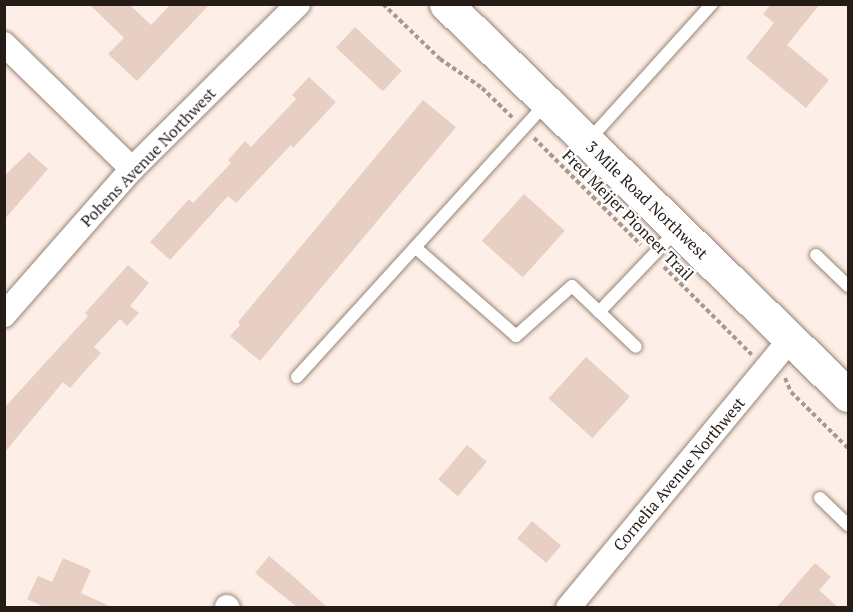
<!DOCTYPE html>
<style>
body{margin:0}
#map{position:relative;width:853px;height:612px;overflow:hidden;background:#fdefe7;font-family:"PT Serif",serif}
div>[style]{position:absolute}
.building>*{inset:0;background:#e7d0c3;transform-origin:0 0}
.path>*{height:4px;margin-top:-2px;transform-origin:0;background:repeating-linear-gradient(90deg,#a59993 0 4.5px,transparent 0 7.5px)}
.roads{filter:drop-shadow(0 0 2px #988377) drop-shadow(0 0 2px #988377)}
.lane>*{height:12px;margin:-6px;padding:0 6px;transform-origin:6px;border-radius:6px;background:#fff}
.street>*{height:24px;margin:-12px;padding:0 12px;transform-origin:12px;border-radius:12px;background:#fff}
.secondary>*{height:33px;margin:-16.5px;padding:0 16.5px;transform-origin:16.5px;border-radius:16.5px;background:#fff}
span{translate:-50% -50%;white-space:nowrap;text-align:center;line-height:1.15;-webkit-text-stroke:4.5px #fff;paint-order:stroke}
.street-label{font-size:16px;color:#251c18}
.frame{position:absolute;inset:0;border:6px solid #251c18;pointer-events:none}
</style>
<div id="map">
<div class="building">
<div style="clip-path:polygon(89px 4px,129px 4px,151px 25px,171px 4px,210px 4px,137px 81px,108px 54px,124px 38px)"></div>
<div style="clip-path:polygon(771px 4px,820px 4px,787px 45px,829px 80px,806px 108px,746px 58px,774px 23px,763px 14px)"></div>
<div style="left:355px;top:27px;width:64px;height:28px;rotate:43deg"></div>
<div style="clip-path:polygon(309px 77px,336px 102px,293px 148px,291px 145px,236px 203px,228px 196px,170px 260px,150px 242px,189px 199px,193px 203px,231px 163px,228px 160px,245px 141px,251px 147px,296px 99px,292px 95px)"></div>
<div style="clip-path:polygon(423px 100px,456px 127px,260px 361px,230px 336px,240px 325px,238px 322px)"></div>
<div style="clip-path:polygon(29px 152px,48px 169px,4px 220px,4px 176px)"></div>
<div style="left:524px;top:194px;width:55px;height:63px;rotate:42deg"></div>
<div style="clip-path:polygon(128px 265px,149px 283px,130px 306px,139px 313px,127px 326px,120px 319px,94px 347px,101px 353px,70px 388px,63px 382px,4px 453px,4px 408px,88px 316px,85px 313px)"></div>
<div style="left:586px;top:357px;width:59px;height:56px;rotate:42deg"></div>
<div style="left:467px;top:445px;width:26px;height:45px;rotate:40deg"></div>
<div style="left:532px;top:521px;width:38px;height:23px;rotate:40deg"></div>
<div style="clip-path:polygon(269px 556px,294px 577px,328px 608px,298px 608px,255px 573px)"></div>
<div style="clip-path:polygon(63px 558px,91px 570px,81px 593px,114px 608px,46px 608px,27px 599px,38px 576px,52px 582px)"></div>
<div style="clip-path:polygon(815px 563px,831px 577px,819px 590px,839px 608px,776px 608px)"></div>
</div>
<div class="path">
<div style="left:383px;top:4px;width:79px;rotate:44deg"></div>
<div style="left:440px;top:59px;width:51px;rotate:34.6deg"></div>
<div style="left:482px;top:88px;width:43px;rotate:44.1deg"></div>
<div style="left:534px;top:138px;width:151px;rotate:45deg"></div>
<div style="left:664px;top:267px;width:124px;rotate:45deg"></div>
<div style="left:785px;top:378px;width:15px;rotate:67deg"></div>
<div style="left:791px;top:392px;width:80px;rotate:44.5deg"></div>
</div>
<div class="roads">
<div class="lane">
<div style="left:588px;top:141px;width:185px;rotate:-47.9deg"></div>
<div style="left:416px;top:248px;width:133px;rotate:41.3deg"></div>
<div style="left:516px;top:336px;width:75px;rotate:-41.8deg"></div>
<div style="left:572px;top:286px;width:88px;rotate:43.6deg"></div>
<div style="left:816px;top:255px;width:45px;rotate:44.1deg"></div>
<div style="left:599px;top:312px;width:113px;rotate:-46.4deg"></div>
<div style="left:297px;top:377px;width:370px;rotate:-47.7deg"></div>
<div style="left:820px;top:498px;width:39px;rotate:44deg"></div>
</div>
<div class="street">
<div style="left:4px;top:44px;width:179px;rotate:44.3deg"></div>
<div style="left:4px;top:315px;width:194px;rotate:-48.8deg"></div>
<div style="left:132px;top:169px;width:234px;rotate:-44.8deg"></div>
<div style="left:227px;top:607px;width:1px;rotate:45deg"></div>
<div style="left:568px;top:608px;width:348px;rotate:-50.4deg"></div>
</div>
<div class="secondary">
<div style="left:446px;top:4px;width:561px;rotate:44.21deg"></div>
</div>
</div>
<div class="street-label">
<span style="left:148px;top:157px;rotate:-46deg">Pohens Avenue Northwest</span>
<span style="left:647px;top:200px;rotate:44deg">3 Mile Road Northwest</span>
<span style="left:628px;top:215px;rotate:45deg">Fred Meijer Pioneer Trail</span>
<span style="left:679px;top:474px;rotate:-50deg">Cornelia Avenue Northwest</span>
</div>
<div class="frame"></div>
</div>
